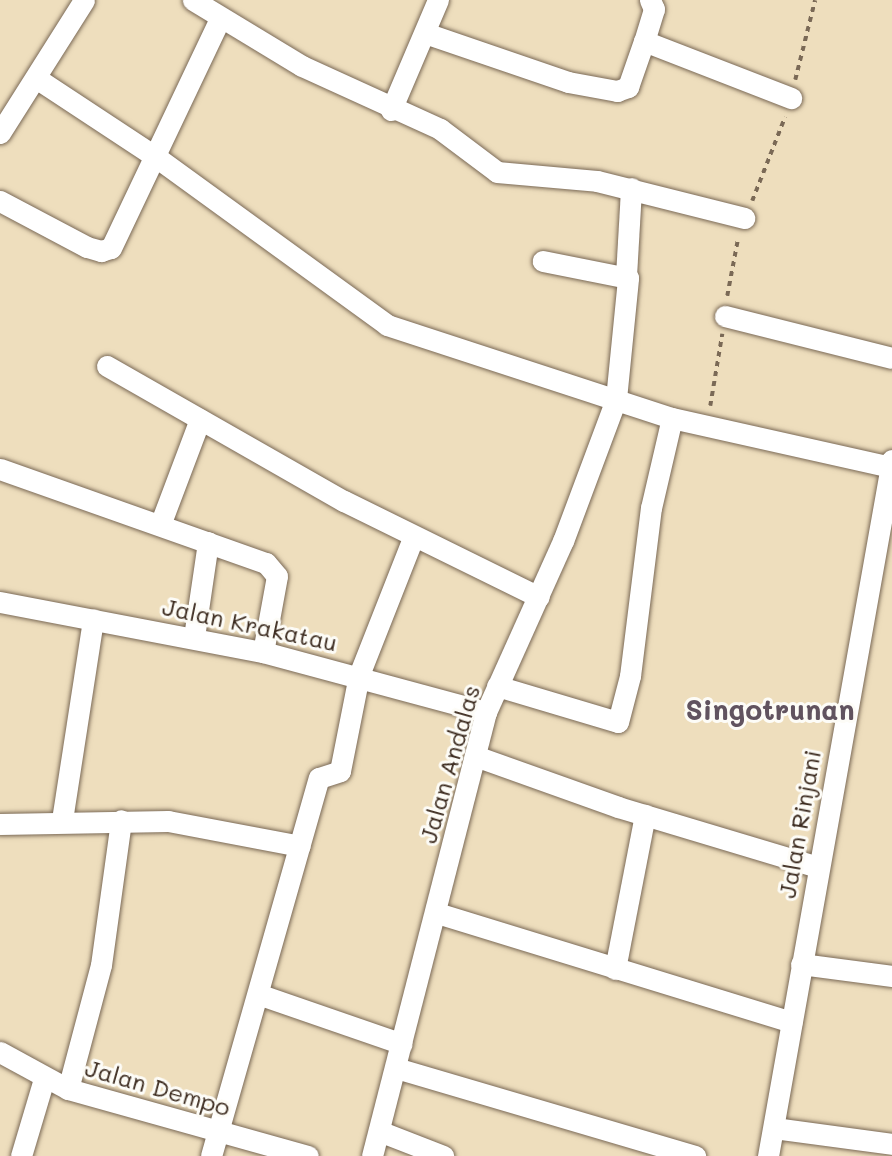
<!DOCTYPE html>
<style>
body{margin:0}
#map{position:relative;width:892px;height:1156px;overflow:hidden;background:#eedebd;font-family:Mali,sans-serif}
div>[style]{position:absolute}
.path>*{height:3.5px;margin-top:-1.75px;transform-origin:0;background:repeating-linear-gradient(90deg,#7a6956 0 5px,transparent 0 10px)}
.roads{filter:drop-shadow(0 0 2px #7a6956) drop-shadow(0 0 2px #7a6956)}
.street>*{height:21px;margin:-10.5px;padding:0 10.5px;transform-origin:10.5px;border-radius:10.5px;background:#fff}
span{translate:-50% -50%;white-space:nowrap;text-align:center;line-height:1.15;-webkit-text-stroke:6px #fdfcf7;paint-order:stroke}
.street-label{font-size:24px;color:#3b2a1e}
.quarter-label{font-size:28px;color:#61535f;font-weight:700}
</style>
<div id="map">
<div class="path">
<div style="left:795px;top:80px;width:82px;rotate:-76deg"></div>
<div style="left:752px;top:201px;width:90px;rotate:-68.6deg"></div>
<div style="left:727px;top:296px;width:59px;rotate:-79.3deg"></div>
<div style="left:710px;top:406px;width:73px;rotate:-80.5deg"></div>
</div>
<div class="roads">
<div class="street">
<div style="left:193px;top:0;width:127px;rotate:31.2deg"></div>
<div style="left:302px;top:66px;width:152px;rotate:24.5deg"></div>
<div style="left:440px;top:129px;width:71px;rotate:37deg"></div>
<div style="left:497px;top:172px;width:100px;rotate:5.1deg"></div>
<div style="left:597px;top:181px;width:152px;rotate:14.1deg"></div>
<div style="left:650px;top:0;width:10px;rotate:66deg"></div>
<div style="left:654px;top:9px;width:34px;rotate:107deg"></div>
<div style="left:644px;top:41px;width:158px;rotate:21.2deg"></div>
<div style="left:425px;top:33px;width:151px;rotate:18.9deg"></div>
<div style="left:568px;top:82px;width:50px;rotate:10.4deg"></div>
<div style="left:617px;top:91px;width:12px;rotate:-20deg"></div>
<div style="left:628px;top:87px;width:49px;rotate:-70.8deg"></div>
<div style="left:36px;top:78px;width:144px;rotate:33.4deg"></div>
<div style="left:156px;top:157px;width:286px;rotate:36deg"></div>
<div style="left:387px;top:325px;width:300px;rotate:18.1deg"></div>
<div style="left:672px;top:418px;width:224px;rotate:12.6deg"></div>
<div style="left:391px;top:110px;width:120px;rotate:-66.9deg"></div>
<div style="left:0;top:133px;width:157px;rotate:-57.7deg"></div>
<div style="left:0;top:201px;width:98px;rotate:27.9deg"></div>
<div style="left:87px;top:247px;width:15px;rotate:16deg"></div>
<div style="left:101px;top:251px;width:10px;rotate:-17deg"></div>
<div style="left:111px;top:248px;width:255px;rotate:-64.6deg"></div>
<div style="left:626px;top:276px;width:88px;rotate:-86.7deg"></div>
<div style="left:725px;top:316px;width:172px;rotate:14.1deg"></div>
<div style="left:107px;top:366px;width:273px;rotate:29.7deg"></div>
<div style="left:344px;top:501px;width:217px;rotate:26.2deg"></div>
<div style="left:0;top:469px;width:282px;rotate:19.5deg"></div>
<div style="left:266px;top:563px;width:17px;rotate:50deg"></div>
<div style="left:277px;top:576px;width:77px;rotate:100.4deg"></div>
<div style="left:160px;top:525px;width:113px;rotate:-69.3deg"></div>
<div style="left:0;top:602px;width:268px;rotate:10.8deg"></div>
<div style="left:263px;top:652px;width:231px;rotate:15.1deg"></div>
<div style="left:194px;top:637px;width:96px;rotate:-81.6deg"></div>
<div style="left:497px;top:686px;width:126px;rotate:16.6deg"></div>
<div style="left:618px;top:722px;width:48px;rotate:-75.4deg"></div>
<div style="left:630px;top:676px;width:169px;rotate:-82.9deg"></div>
<div style="left:651px;top:508px;width:92px;rotate:-76.9deg"></div>
<div style="left:475px;top:756px;width:152px;rotate:19.6deg"></div>
<div style="left:618px;top:807px;width:209px;rotate:16.7deg"></div>
<div style="left:62px;top:820px;width:203px;rotate:-81.2deg"></div>
<div style="left:0;top:824px;width:168px;rotate:-1deg"></div>
<div style="left:168px;top:821px;width:134px;rotate:10.7deg"></div>
<div style="left:437px;top:913px;width:371px;rotate:17.1deg"></div>
<div style="left:801px;top:964px;width:92px;rotate:7.5deg"></div>
<div style="left:615px;top:969px;width:157px;rotate:-79deg"></div>
<div style="left:258px;top:994px;width:152px;rotate:19.1deg"></div>
<div style="left:0;top:1052px;width:77px;rotate:28.6deg"></div>
<div style="left:68px;top:1089px;width:249px;rotate:15.6deg"></div>
<div style="left:396px;top:1068px;width:312px;rotate:16.4deg"></div>
<div style="left:68px;top:1089px;width:128px;rotate:-75.1deg"></div>
<div style="left:101px;top:965px;width:146px;rotate:-82.1deg"></div>
<div style="left:774px;top:1128px;width:119px;rotate:7.7deg"></div>
<div style="left:379px;top:1131px;width:69px;rotate:21.3deg"></div>
<div style="left:21px;top:1156px;width:80px;rotate:-73.4deg"></div>
<div style="left:211px;top:1156px;width:393px;rotate:-74.1deg"></div>
<div style="left:319px;top:778px;width:22px;rotate:-18deg"></div>
<div style="left:340px;top:771px;width:98px;rotate:-78.8deg"></div>
<div style="left:359px;top:675px;width:147px;rotate:-68.5deg"></div>
<div style="left:372px;top:1156px;width:458px;rotate:-75.6deg"></div>
<div style="left:486px;top:712px;width:188px;rotate:-65.8deg"></div>
<div style="left:563px;top:541px;width:152px;rotate:-69.5deg"></div>
<div style="left:616px;top:399px;width:122px;rotate:-84.3deg"></div>
<div style="left:628px;top:278px;width:87px;rotate:-168.7deg"></div>
<div style="left:768px;top:1156px;width:707px;rotate:-79.9deg"></div>
</div>
</div>
<div class="street-label">
<span style="left:250px;top:624px;rotate:12deg">Jalan Krakatau</span>
<span style="left:449px;top:764px;rotate:-74deg">Jalan Andalas</span>
<span style="left:799px;top:824px;rotate:-80deg">Jalan Rinjani</span>
<span style="left:158px;top:1087px;rotate:16deg">Jalan Dempo</span>
</div>
<div class="quarter-label">
<span style="left:770px;top:709px">Singotrunan</span>
</div>
</div>
